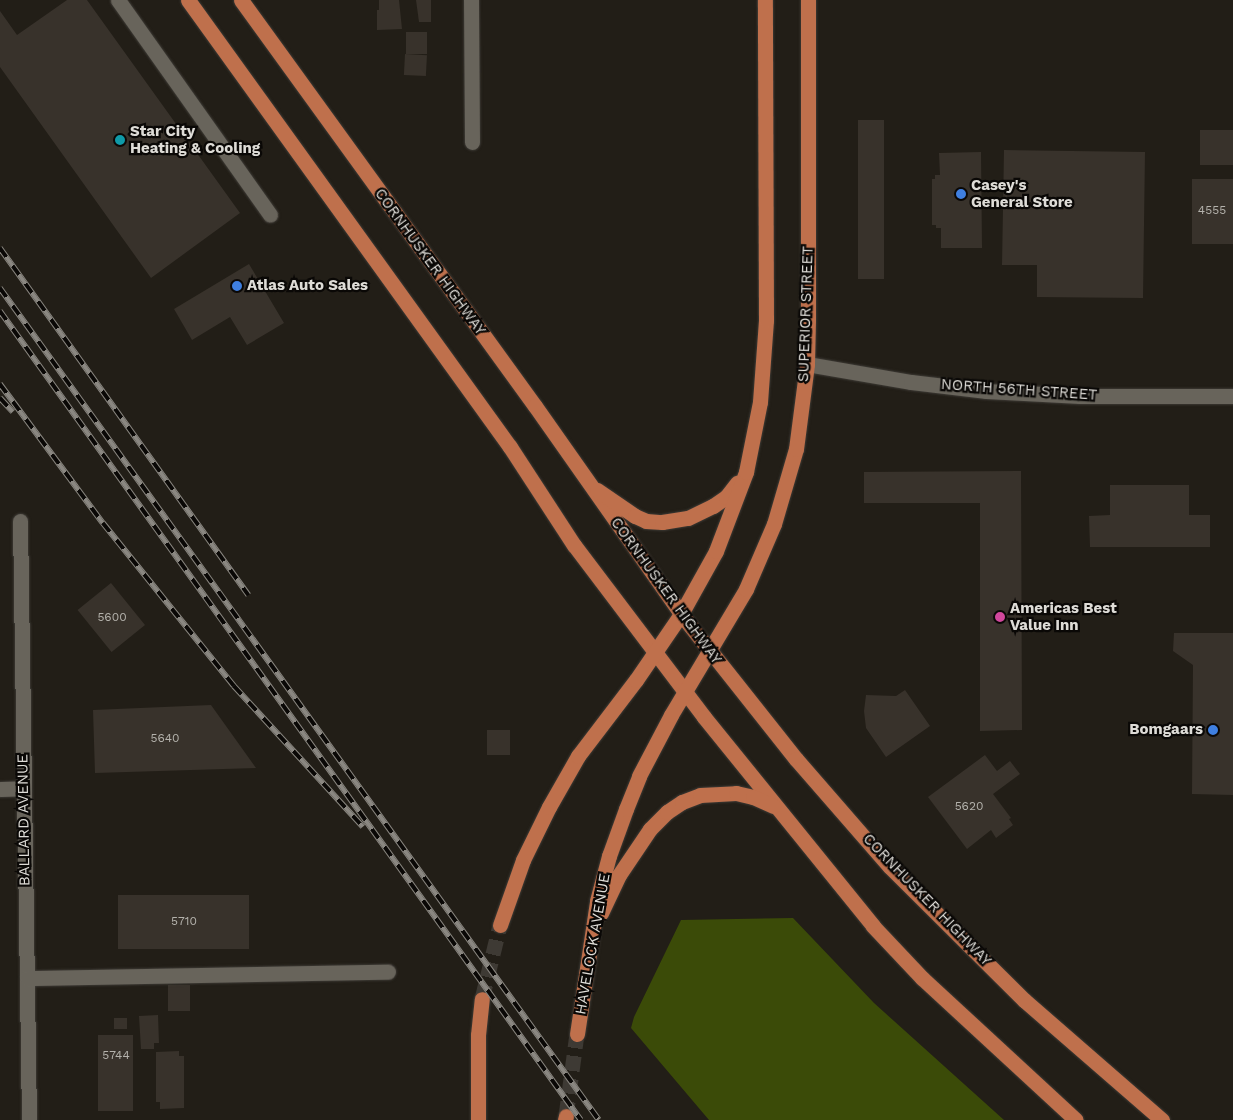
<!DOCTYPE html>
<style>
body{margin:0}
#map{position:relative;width:1233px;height:1120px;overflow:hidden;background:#221e17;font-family:"Work Sans",sans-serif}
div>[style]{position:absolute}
.green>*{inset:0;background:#3b4b08}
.building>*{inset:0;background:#38322b;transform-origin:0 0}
.major-tunnel>*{height:15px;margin-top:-7.5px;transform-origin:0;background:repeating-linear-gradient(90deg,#3e3a34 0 15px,transparent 0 23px)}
.roads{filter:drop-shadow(0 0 1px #3e3b36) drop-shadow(0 0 1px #3e3b36)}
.minor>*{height:15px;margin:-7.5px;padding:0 7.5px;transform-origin:7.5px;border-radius:7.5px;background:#68645b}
.major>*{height:15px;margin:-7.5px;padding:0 7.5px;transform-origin:7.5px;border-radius:7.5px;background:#bf704c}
.rail>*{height:5.5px;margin-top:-2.75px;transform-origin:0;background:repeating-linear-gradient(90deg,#0a0806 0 11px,#8a8781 0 22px);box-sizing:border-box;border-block:1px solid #8a8781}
.dots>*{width:14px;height:14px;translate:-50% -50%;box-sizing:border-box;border:2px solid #0a0806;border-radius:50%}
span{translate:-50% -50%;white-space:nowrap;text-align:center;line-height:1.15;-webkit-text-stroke:4.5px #0a0806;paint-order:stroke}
.number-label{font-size:12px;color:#b4b2ac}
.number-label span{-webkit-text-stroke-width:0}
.poi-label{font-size:15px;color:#dedcd7;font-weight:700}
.left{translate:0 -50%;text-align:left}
.right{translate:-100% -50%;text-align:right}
.street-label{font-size:15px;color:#dedcd7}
</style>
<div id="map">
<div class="green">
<div style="clip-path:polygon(793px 918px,874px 1003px,1004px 1120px,709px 1120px,631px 1028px,634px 1017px,681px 920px)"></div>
</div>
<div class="building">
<div style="clip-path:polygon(67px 0,87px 0,240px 213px,151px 278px,0 67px,0 11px,17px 35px)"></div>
<div style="clip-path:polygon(379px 0,399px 0,402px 29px,377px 30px,377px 10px,379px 10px)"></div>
<div style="clip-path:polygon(416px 0,431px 0,431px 22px,419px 22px)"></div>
<div style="left:406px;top:32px;width:21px;height:22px"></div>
<div style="left:405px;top:54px;width:22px;height:21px;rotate:3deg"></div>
<div style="left:884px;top:120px;width:159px;height:26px;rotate:90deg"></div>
<div style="left:1233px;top:130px;width:35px;height:33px;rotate:90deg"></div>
<div style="clip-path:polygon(1004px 150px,1145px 152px,1143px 298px,1037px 297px,1037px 265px,1002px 265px)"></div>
<div style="clip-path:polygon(981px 152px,982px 248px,941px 248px,941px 228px,936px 228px,936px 225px,932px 225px,932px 179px,935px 179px,935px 175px,940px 175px,939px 153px)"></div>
<div style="left:1192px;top:179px;width:41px;height:65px"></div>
<div style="clip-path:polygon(249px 264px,284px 323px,247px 345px,230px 317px,192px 340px,174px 309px)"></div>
<div style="clip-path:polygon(1021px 471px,1022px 730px,980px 731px,980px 503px,864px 503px,864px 472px)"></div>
<div style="clip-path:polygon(1110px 485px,1189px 485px,1189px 515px,1210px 515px,1210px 547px,1090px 547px,1089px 516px,1110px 515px)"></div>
<div style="left:111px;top:583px;width:54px;height:43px;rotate:51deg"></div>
<div style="clip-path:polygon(1174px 633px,1233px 633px,1233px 795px,1192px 794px,1193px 665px,1173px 651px)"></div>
<div style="clip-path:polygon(905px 690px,930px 726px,886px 757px,866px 728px,864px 711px,866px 695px,896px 696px)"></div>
<div style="clip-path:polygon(211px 705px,256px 768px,95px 773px,93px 710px)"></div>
<div style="left:487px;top:730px;width:23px;height:25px"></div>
<div style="clip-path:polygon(985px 755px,997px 771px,1010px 761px,1020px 774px,993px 794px,1011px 818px,1009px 819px,1013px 825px,996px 838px,991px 830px,967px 849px,928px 797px)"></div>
<div style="left:249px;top:895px;width:54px;height:131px;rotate:90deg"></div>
<div style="left:168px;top:985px;width:22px;height:26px"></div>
<div style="clip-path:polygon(158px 1015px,159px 1043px,154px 1043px,154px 1049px,141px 1049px,139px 1016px)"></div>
<div style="left:114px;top:1018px;width:13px;height:11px"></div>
<div style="left:98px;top:1035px;width:35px;height:76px"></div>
<div style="clip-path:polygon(179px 1051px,179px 1056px,184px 1056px,184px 1108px,160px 1109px,160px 1102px,156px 1102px,156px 1052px)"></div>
</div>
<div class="major-tunnel">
<div style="left:482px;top:999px;width:76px;rotate:-76.3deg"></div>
<div style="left:566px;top:1116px;width:83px;rotate:-82.4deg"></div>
</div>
<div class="roads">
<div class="minor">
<div style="left:118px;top:0;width:263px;rotate:54.7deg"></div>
<div style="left:471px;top:0;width:142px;rotate:89.6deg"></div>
<div style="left:807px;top:364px;width:106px;rotate:9.8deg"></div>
<div style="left:911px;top:382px;width:76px;rotate:6.8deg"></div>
<div style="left:986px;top:391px;width:94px;rotate:3deg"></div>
<div style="left:1080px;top:396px;width:153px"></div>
<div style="left:20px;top:521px;width:599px;rotate:89.14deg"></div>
<div style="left:0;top:789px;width:24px;rotate:-2deg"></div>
<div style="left:27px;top:978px;width:361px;rotate:-1deg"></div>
</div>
<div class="major">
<div style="left:188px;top:0;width:551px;rotate:54.23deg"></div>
<div style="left:510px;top:447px;width:117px;rotate:56.9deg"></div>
<div style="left:574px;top:545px;width:216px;rotate:52.9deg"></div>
<div style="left:704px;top:717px;width:269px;rotate:51deg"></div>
<div style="left:873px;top:926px;width:71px;rotate:46.7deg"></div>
<div style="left:922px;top:978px;width:209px;rotate:42.7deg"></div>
<div style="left:241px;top:0;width:501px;rotate:54.09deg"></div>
<div style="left:535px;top:406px;width:254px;rotate:54.9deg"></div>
<div style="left:681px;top:614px;width:185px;rotate:51.6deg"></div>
<div style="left:796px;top:759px;width:143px;rotate:49deg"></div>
<div style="left:890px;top:867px;width:189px;rotate:44.8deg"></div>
<div style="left:1024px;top:1000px;width:183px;rotate:41deg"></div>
<div style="left:597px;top:490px;width:46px;rotate:34.4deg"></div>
<div style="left:635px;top:516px;width:12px;rotate:24deg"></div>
<div style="left:646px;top:521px;width:16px;rotate:4deg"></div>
<div style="left:662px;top:522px;width:26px;rotate:-9deg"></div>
<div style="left:688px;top:518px;width:28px;rotate:-26deg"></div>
<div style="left:713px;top:506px;width:16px;rotate:-35deg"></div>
<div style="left:726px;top:497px;width:18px;rotate:-52deg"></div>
<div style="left:601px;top:913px;width:42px;rotate:-64.7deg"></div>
<div style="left:619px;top:875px;width:55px;rotate:-56deg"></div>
<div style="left:650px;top:829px;width:24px;rotate:-45deg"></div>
<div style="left:667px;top:812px;width:18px;rotate:-34deg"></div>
<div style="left:682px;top:802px;width:19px;rotate:-21deg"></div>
<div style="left:700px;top:795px;width:36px;rotate:-3deg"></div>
<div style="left:736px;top:793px;width:17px;rotate:13deg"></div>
<div style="left:753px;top:797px;width:22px;rotate:24deg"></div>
<div style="left:500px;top:925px;width:69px;rotate:-70.5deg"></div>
<div style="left:523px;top:860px;width:59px;rotate:-63.9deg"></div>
<div style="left:549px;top:807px;width:59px;rotate:-60.4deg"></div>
<div style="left:578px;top:756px;width:96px;rotate:-52.7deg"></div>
<div style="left:636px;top:680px;width:80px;rotate:-55.7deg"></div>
<div style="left:681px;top:614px;width:72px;rotate:-60.9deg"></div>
<div style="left:716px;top:551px;width:85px;rotate:-69.2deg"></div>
<div style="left:746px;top:472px;width:71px;rotate:-78.7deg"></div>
<div style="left:760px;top:402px;width:82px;rotate:-85.8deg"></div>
<div style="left:766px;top:320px;width:320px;rotate:-90.2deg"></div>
<div style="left:577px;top:1034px;width:134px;rotate:-81.4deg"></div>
<div style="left:597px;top:901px;width:47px;rotate:-75.1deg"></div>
<div style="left:609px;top:856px;width:50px;rotate:-70.1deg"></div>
<div style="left:626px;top:809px;width:35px;rotate:-68deg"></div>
<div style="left:639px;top:776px;width:69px;rotate:-62.3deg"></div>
<div style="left:671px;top:715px;width:147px;rotate:-59.2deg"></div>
<div style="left:746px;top:589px;width:71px;rotate:-66.7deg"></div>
<div style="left:774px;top:524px;width:78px;rotate:-73.7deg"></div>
<div style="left:796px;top:449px;width:86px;rotate:-82.6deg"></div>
<div style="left:807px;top:364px;width:45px;rotate:-88.7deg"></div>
<div style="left:808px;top:319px;width:319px;rotate:-90deg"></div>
<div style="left:478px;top:1120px;width:85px;rotate:-90deg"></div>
<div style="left:478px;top:1035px;width:36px;rotate:-84deg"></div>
<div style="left:565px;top:1120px;width:4px;rotate:-76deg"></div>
</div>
</div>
<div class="rail">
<div style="left:0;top:248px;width:427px;rotate:54.4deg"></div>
<div style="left:0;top:288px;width:1025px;rotate:54.25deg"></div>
<div style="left:0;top:311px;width:996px;rotate:54.32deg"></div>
<div style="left:0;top:384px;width:173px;rotate:53.5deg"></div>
<div style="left:103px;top:523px;width:209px;rotate:51.2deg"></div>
<div style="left:234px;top:686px;width:191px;rotate:47.5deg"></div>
<div style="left:0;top:398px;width:19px;rotate:47deg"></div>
</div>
<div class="dots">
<div style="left:120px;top:140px;background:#0f9aa8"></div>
<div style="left:961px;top:194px;background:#3f7fe0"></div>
<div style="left:237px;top:286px;background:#3f7fe0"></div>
<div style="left:1000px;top:617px;background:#d1479c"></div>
<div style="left:1213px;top:730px;background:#3f7fe0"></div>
</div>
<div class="number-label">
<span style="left:1212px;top:211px">4555</span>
<span style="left:112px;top:618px">5600</span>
<span style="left:165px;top:739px">5640</span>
<span style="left:969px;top:807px">5620</span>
<span style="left:184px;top:922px">5710</span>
<span style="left:116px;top:1056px">5744</span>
</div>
<div class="poi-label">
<span class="left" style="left:130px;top:140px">Star City<br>Heating &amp; Cooling</span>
<span class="left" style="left:971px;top:194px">Casey's<br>General Store</span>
<span class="left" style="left:247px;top:286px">Atlas Auto Sales</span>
<span class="left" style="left:1010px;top:617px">Americas Best<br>Value Inn</span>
<span class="right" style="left:1203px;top:730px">Bomgaars</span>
</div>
<div class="street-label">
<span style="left:430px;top:262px;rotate:54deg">CORNHUSKER HIGHWAY</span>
<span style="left:806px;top:314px;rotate:-88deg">SUPERIOR STREET</span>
<span style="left:1019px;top:390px;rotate:4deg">NORTH 56TH STREET</span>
<span style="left:666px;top:591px;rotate:54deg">CORNHUSKER HIGHWAY</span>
<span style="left:24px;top:820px;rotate:-91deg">BALLARD AVENUE</span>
<span style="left:927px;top:900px;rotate:46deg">CORNHUSKER HIGHWAY</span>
<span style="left:593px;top:944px;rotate:-80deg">HAVELOCK AVENUE</span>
</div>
</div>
